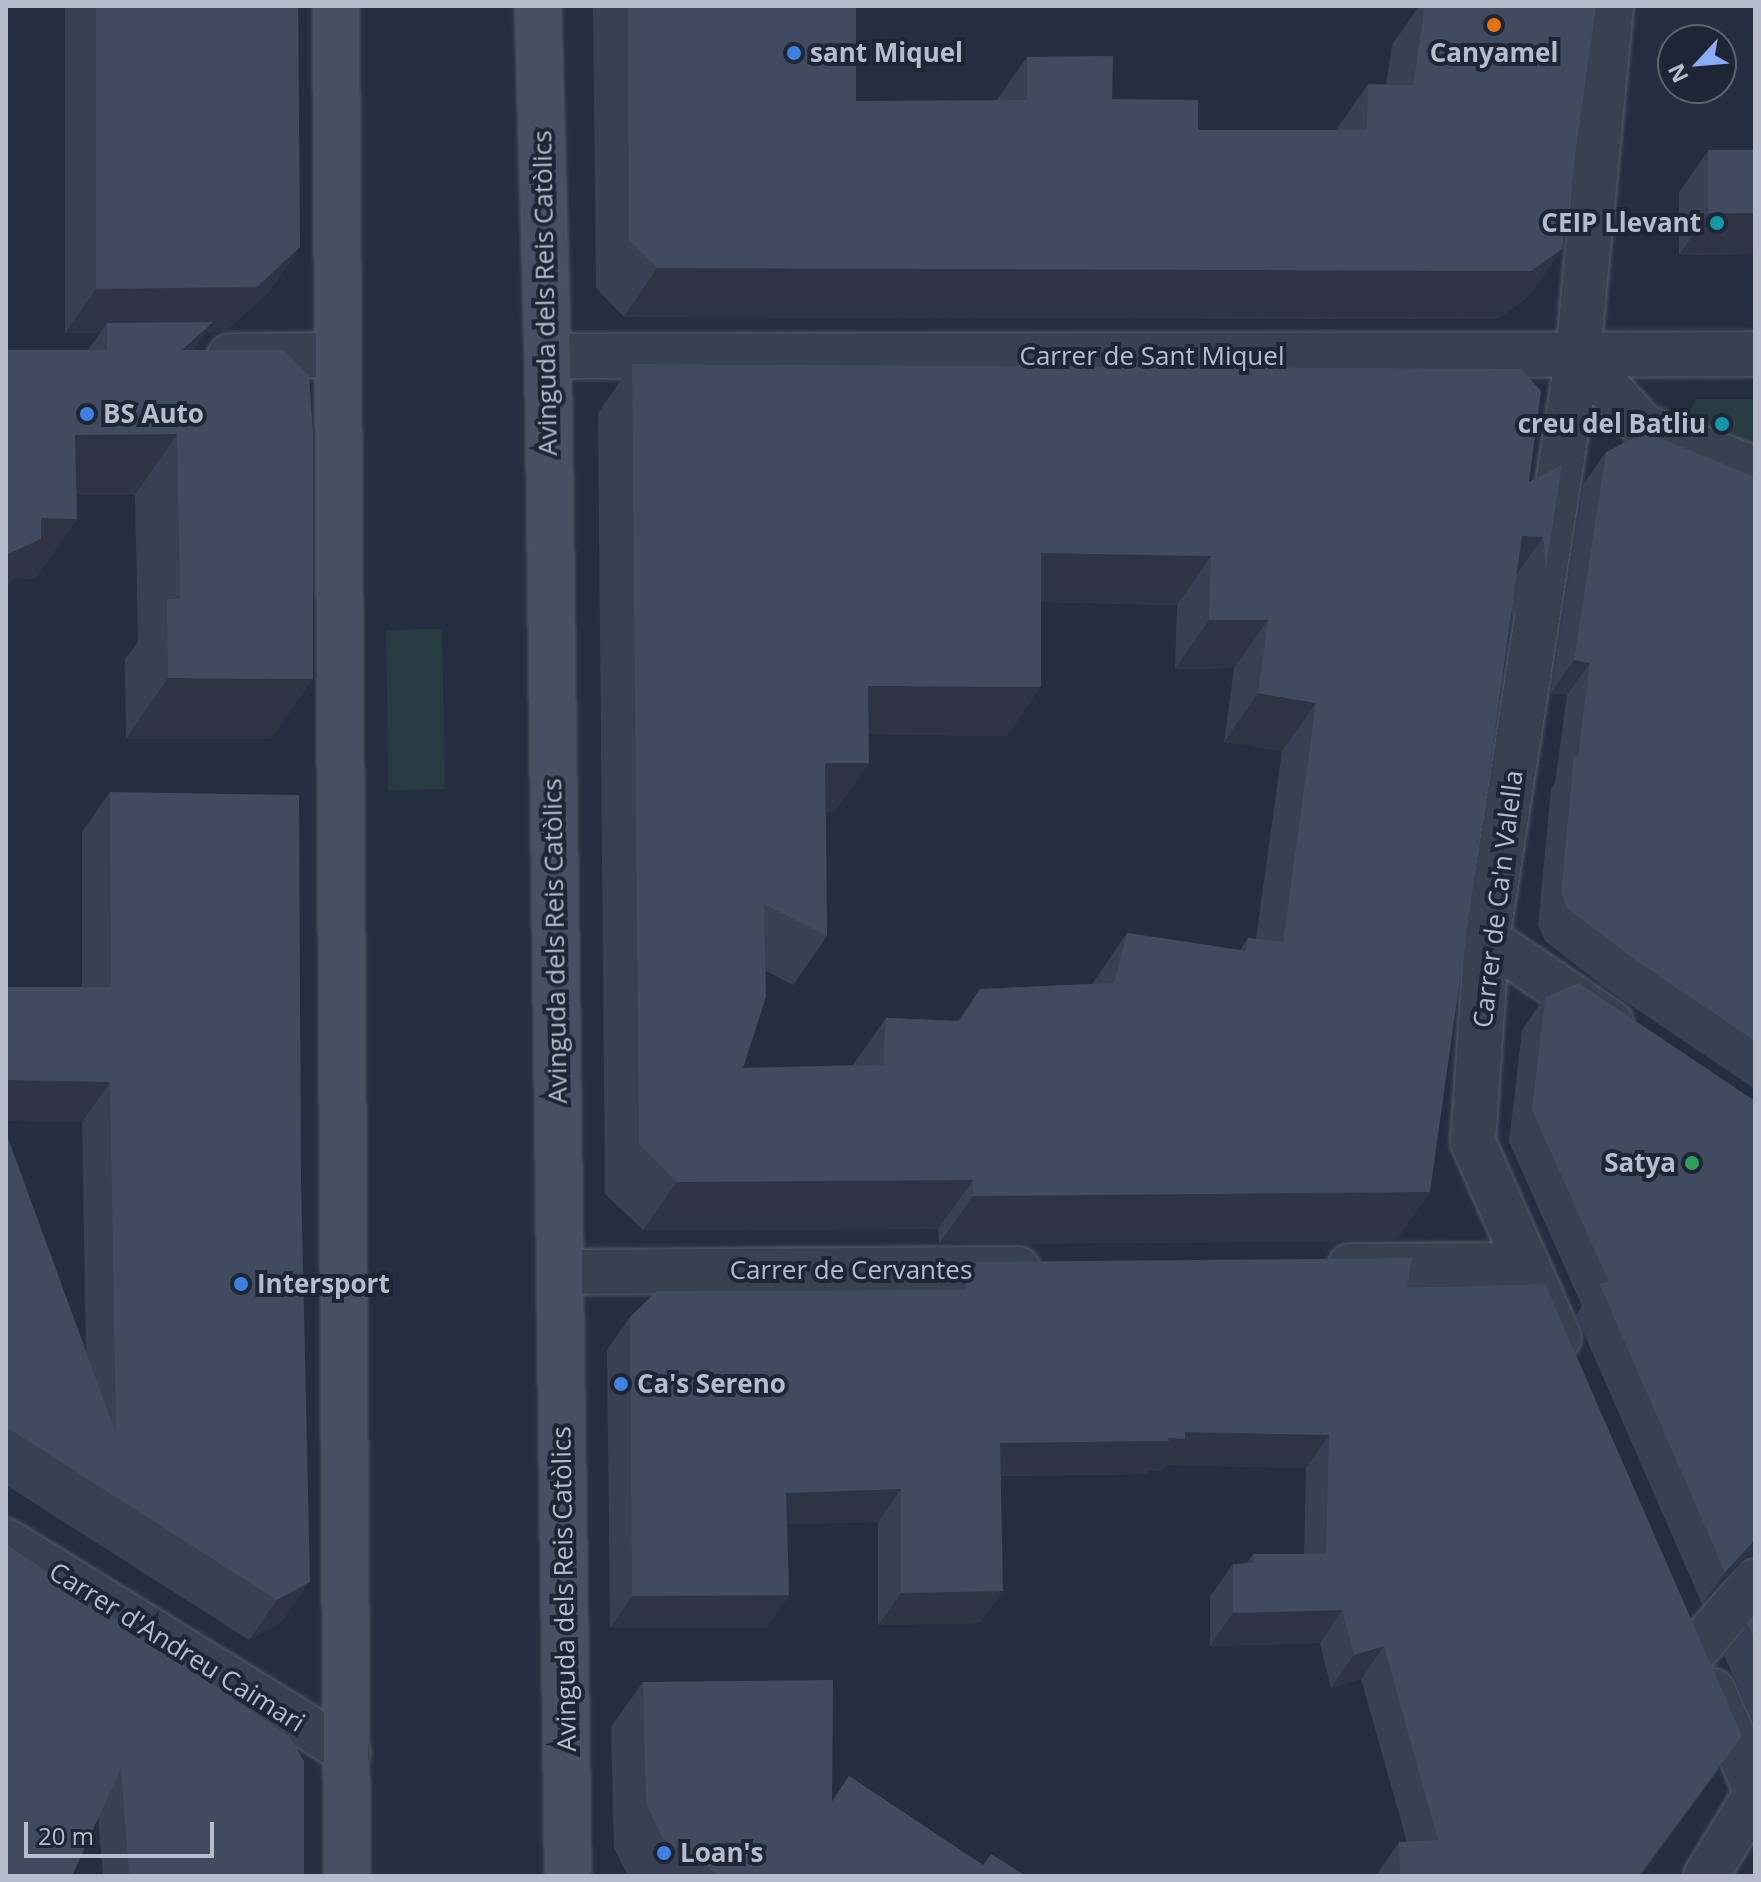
<!DOCTYPE html>
<meta charset="utf-8">
<style>
body{margin:0}
#map{position:relative;width:1761px;height:1882px;overflow:hidden;background:#252e40;font-family:"Open Sans",sans-serif}
div>[style]{position:absolute}
.green>*{inset:0;background:#273c41;transform-origin:0 0}
.roads{filter:drop-shadow(0 0 2px #545c6b) drop-shadow(0 0 2px #545c6b)}
.street>*{height:44px;margin:-22px;padding:0 22px;transform-origin:22px;border-radius:22px;background:#394150}
.secondary>*{height:44px;margin:-22px;padding:0 22px;transform-origin:22px;border-radius:22px;background:#474f63}
.wall>*{inset:0;background:#384053}
.shaded-wall>*{inset:0;background:#2e3443}
.building>*{inset:0;background:#414b60;transform-origin:0 0}
.dots>*{width:22px;height:22px;translate:-50% -50%;box-sizing:border-box;border:4px solid #1e2635;border-radius:50%}
span{translate:-50% -50%;white-space:nowrap;text-align:center;line-height:1.15;-webkit-text-stroke:8px #1e2635;paint-order:stroke}
.poi-label{font-size:26px;color:#b6bccb;font-weight:700}
.left{translate:0 -50%;text-align:left}
.right{translate:-100% -50%;text-align:right}
.street-label{font-size:26px;color:#b6bccb}
.frame{position:absolute;inset:0;border:8px solid #b6bccb;pointer-events:none}
.north{position:absolute;left:1657px;top:24px;width:80px;height:80px;box-sizing:border-box;background:#1e2635;border:2px solid #5b6271;border-radius:50%;rotate:244deg;font-size:22px;font-weight:700;line-height:32px;text-align:center;color:#b6bccb}
.north::after{content:'';display:block;margin:auto;width:28px;height:36px;background:#8cacf9;clip-path:polygon(50% 0,100% 100%,50% 72%,0 100%)}
.scale{position:absolute;left:24px;top:1822px;width:190px;height:36px;box-sizing:border-box;border:4px solid #b6bccb;border-top:0;padding-left:10px;font-size:24px;line-height:28px;white-space:nowrap;color:#b6bccb;-webkit-text-stroke:6px #1e2635;paint-order:stroke}
</style>
<div id="map">
<div class="green">
<div style="clip-path:polygon(1696px 399px,1755px 399px,1755px 450px,1685px 423px)"></div>
<div style="left:442px;top:629px;width:160px;height:56px;rotate:89deg"></div>
</div>
<div class="roads">
<div class="street">
<div style="left:1578px;top:355px;width:98px;rotate:47.5deg"></div>
<div style="left:1644px;top:427px;width:119px;rotate:20.7deg"></div>
<div style="left:230px;top:356px;width:106px;rotate:-0.5deg"></div>
<div style="left:548px;top:356px;width:1207px;rotate:-0.09deg"></div>
<div style="left:1487px;top:939px;width:150px;rotate:34.1deg"></div>
<div style="left:1350px;top:1266px;width:177px;rotate:-0.3deg"></div>
<div style="left:560px;top:1272px;width:458px;rotate:-0.4deg"></div>
<div style="left:1559px;top:1338px;width:214px;rotate:-113.7deg"></div>
<div style="left:1473px;top:1142px;width:203px;rotate:-86.1deg"></div>
<div style="left:1487px;top:939px;width:591px;rotate:-81.14deg"></div>
<div style="left:1578px;top:355px;width:351px;rotate:-84.6deg"></div>
<div style="left:6px;top:1541px;width:402px;rotate:31.7deg"></div>
<div style="left:1696px;top:1650px;width:91px;rotate:-49.5deg"></div>
<div style="left:1713px;top:1691px;width:106px;rotate:66.6deg"></div>
<div style="left:1706px;top:1876px;width:94px;rotate:-58.5deg"></div>
</div>
<div class="secondary">
<div style="left:336px;top:6px;width:1870px;rotate:89.66deg"></div>
<div style="left:538px;top:6px;width:350px;rotate:88.4deg"></div>
<div style="left:548px;top:356px;width:1520px;rotate:89.25deg"></div>
</div>
</div>
<div class="wall">
<div style="clip-path:polygon(6px 6px,298px 6px,300px 247px,269px 292px,226px 331px,206px 332px,193px 350px,271px 739px,126px 739px,125px 659px,138px 642px,135px 495px,76px 495px,77px 519px,35px 579px,13px 578px,88px 350px,100px 333px,65px 333px,65px 7px)"></div>
<div style="clip-path:polygon(593px 6px,856px 6px,856px 101px,996px 101px,1027px 57px,1112px 99px,1198px 130px,1336px 130px,1368px 84px,1386px 85px,1392px 45px,1419px 6px,1596px 6px,1562px 249px,1528px 297px,1497px 319px,624px 317px,596px 288px)"></div>
<div style="clip-path:polygon(1755px 150px,1755px 254px,1679px 255px,1679px 192px,1708px 151px)"></div>
<div style="clip-path:polygon(evenodd,632px 364px,1529px 482px,1562px 465px,1546px 568px,1512px 617px,1511px 611px,1396px 1241px,939px 1244px,938px 1229px,643px 1230px,605px 1194px,598px 413px,632px 364px,1041px 602px,1177px 605px,1175px 669px,1234px 668px,1224px 742px,1282px 751px,1256px 939px,1248px 938px,1240px 950px,1127px 933px,1092px 984px,980px 989px,958px 1021px,886px 1018px,853px 1065px,743px 1068px,766px 971px,793px 985px,827px 936px,826px 812px,834px 812px,869px 763px,868px 734px,1007px 736px,1041px 602px)"></div>
<div style="clip-path:polygon(1606px 452px,1755px 477px,1755px 1089px,1611px 992px,1545px 941px,1538px 925px,1551px 789px,1555px 783px,1567px 695px,1551px 693px,1583px 485px)"></div>
<div style="clip-path:polygon(110px 792px,282px 1622px,249px 1640px,6px 1485px,6px 1133px,86px 1351px,82px 1122px,6px 1121px,6px 987px,82px 987px,82px 832px)"></div>
<div style="clip-path:polygon(1545px 997px,1755px 1101px,1755px 1557px,1746px 1558px,1702px 1604px,1576px 1315px,1582px 1306px,1509px 1142px,1522px 1030px)"></div>
<div style="clip-path:polygon(965px 1262px,1407px 1288px,1719px 1769px,1641px 1876px,1376px 1876px,1399px 1842px,1407px 1842px,1361px 1679px,1331px 1688px,1320px 1643px,1210px 1646px,1210px 1597px,1233px 1564px,1246px 1564px,1253px 1554px,1304px 1554px,1306px 1468px,1167px 1465px,1162px 1471px,1148px 1471px,1146px 1474px,1001px 1476px,980px 1623px,878px 1625px,878px 1522px,787px 1524px,789px 1595px,766px 1628px,610px 1628px,607px 1350px,630px 1317px,945px 1290px)"></div>
<div style="clip-path:polygon(6px 1544px,304px 1876px,103px 1876px,98px 1817px)"></div>
<div style="clip-path:polygon(1755px 1614px,1755px 1726px,1724px 1655px)"></div>
<div style="clip-path:polygon(643px 1682px,832px 1801px,849px 1776px,983px 1865px,1026px 1876px,628px 1876px,614px 1848px,611px 1727px)"></div>
</div>
<div class="shaded-wall">
<div style="clip-path:polygon(6px 6px,66px 6px,65px 7px)"></div>
<div style="clip-path:polygon(1755px 213px,1755px 254px,1679px 255px,1708px 214px)"></div>
<div style="clip-path:polygon(300px 247px,269px 292px,226px 331px,206px 332px,171px 382px,107px 323px,100px 333px,65px 333px,96px 289px)"></div>
<div style="clip-path:polygon(1562px 249px,1528px 297px,1497px 319px,624px 317px,657px 268px)"></div>
<div style="clip-path:polygon(177px 434px,135px 495px,32px 495px,75px 435px)"></div>
<div style="clip-path:polygon(41px 518px,77px 519px,35px 579px,13px 578px,6px 589px,6px 555px)"></div>
<div style="clip-path:polygon(1522px 536px,1543px 537px,1509px 585px)"></div>
<div style="clip-path:polygon(1041px 553px,1211px 556px,1177px 605px,1007px 601px)"></div>
<div style="clip-path:polygon(1209px 620px,1268px 620px,1234px 668px,1175px 669px)"></div>
<div style="clip-path:polygon(1574px 660px,1590px 663px,1567px 695px,1551px 693px)"></div>
<div style="clip-path:polygon(168px 678px,313px 679px,271px 739px,126px 739px)"></div>
<div style="clip-path:polygon(868px 686px,1041px 687px,1007px 736px,834px 734px)"></div>
<div style="clip-path:polygon(1258px 693px,1316px 703px,1282px 751px,1224px 742px)"></div>
<div style="clip-path:polygon(825px 763px,869px 763px,834px 812px,791px 812px)"></div>
<div style="clip-path:polygon(6px 1080px,110px 1082px,82px 1122px,6px 1121px)"></div>
<div style="clip-path:polygon(973px 1180px,938px 1229px,643px 1230px,677px 1182px)"></div>
<div style="clip-path:polygon(1430px 1192px,1396px 1241px,939px 1244px,973px 1196px)"></div>
<div style="clip-path:polygon(1185px 1432px,1329px 1435px,1306px 1468px,1167px 1465px,1162px 1471px,1148px 1471px,1146px 1474px,977px 1476px,1000px 1443px,1168px 1438px)"></div>
<div style="clip-path:polygon(901px 1489px,878px 1522px,764px 1525px,786px 1493px)"></div>
<div style="clip-path:polygon(1755px 1540px,1755px 1557px,1746px 1558px,1702px 1604px,1725px 1572px)"></div>
<div style="clip-path:polygon(310px 1582px,282px 1622px,249px 1640px,277px 1600px)"></div>
<div style="clip-path:polygon(1003px 1591px,980px 1623px,878px 1625px,901px 1593px)"></div>
<div style="clip-path:polygon(789px 1595px,766px 1628px,610px 1628px,632px 1596px)"></div>
<div style="clip-path:polygon(1342px 1610px,1320px 1643px,1210px 1646px,1233px 1613px)"></div>
<div style="clip-path:polygon(1384px 1646px,1361px 1679px,1331px 1688px,1354px 1655px)"></div>
<div style="clip-path:polygon(1742px 1736px,1641px 1876px,1639px 1876px)"></div>
</div>
<div class="building">
<div style="clip-path:polygon(96px 6px,298px 6px,300px 247px,257px 287px,96px 289px)"></div>
<div style="clip-path:polygon(628px 6px,856px 6px,856px 101px,1027px 100px,1027px 57px,1113px 56px,1112px 99px,1198px 100px,1198px 130px,1367px 130px,1368px 84px,1413px 85px,1425px 6px,1596px 6px,1562px 249px,1531px 271px,657px 268px,629px 240px)"></div>
<div style="left:1755px;top:150px;width:63px;height:47px;rotate:90deg"></div>
<div style="clip-path:polygon(213px 322px,182px 350px,284px 350px,309px 376px,313px 434px,313px 679px,168px 678px,167px 599px,180px 599px,177px 434px,75px 435px,77px 519px,41px 518px,41px 539px,6px 555px,6px 350px,107px 350px,107px 323px)"></div>
<div style="clip-path:polygon(evenodd,632px 364px,1521px 369px,1541px 391px,1529px 482px,1562px 465px,1546px 568px,1543px 537px,1522px 536px,1430px 1192px,973px 1196px,973px 1180px,677px 1182px,639px 1145px,632px 364px,1041px 553px,1211px 556px,1209px 620px,1268px 620px,1258px 693px,1316px 703px,1283px 942px,1248px 938px,1246px 951px,1127px 933px,1114px 983px,980px 989px,960px 1021px,886px 1018px,883px 1065px,743px 1068px,766px 997px,764px 904px,827px 936px,825px 763px,869px 763px,868px 686px,1041px 687px,1041px 553px)"></div>
<div style="clip-path:polygon(1645px 432px,1755px 477px,1755px 1041px,1634px 959px,1568px 909px,1561px 893px,1574px 756px,1578px 757px,1590px 663px,1574px 660px,1606px 452px)"></div>
<div style="clip-path:polygon(110px 792px,299px 795px,301px 1178px,310px 1582px,277px 1600px,6px 1427px,6px 1133px,116px 1434px,110px 1082px,6px 1080px,6px 987px,111px 987px)"></div>
<div style="clip-path:polygon(1579px 983px,1755px 1101px,1755px 1540px,1725px 1572px,1599px 1283px,1609px 1282px,1532px 1110px,1545px 997px)"></div>
<div style="clip-path:polygon(1412px 1258px,1407px 1288px,1545px 1284px,1742px 1736px,1639px 1876px,1400px 1876px,1399px 1842px,1438px 1840px,1384px 1646px,1354px 1655px,1342px 1610px,1233px 1613px,1233px 1564px,1254px 1563px,1253px 1554px,1326px 1554px,1329px 1435px,1185px 1432px,1185px 1439px,1168px 1438px,1169px 1441px,1000px 1443px,1003px 1591px,901px 1593px,901px 1489px,786px 1493px,789px 1595px,632px 1596px,630px 1317px,657px 1291px,966px 1290px,965px 1262px)"></div>
<div style="clip-path:polygon(6px 1544px,289px 1736px,304px 1761px,304px 1876px,129px 1876px,121px 1768px,72px 1876px,6px 1876px)"></div>
<div style="clip-path:polygon(1755px 1614px,1755px 1640px,1747px 1623px)"></div>
<div style="clip-path:polygon(833px 1680px,832px 1802px,849px 1776px,983px 1865px,991px 1854px,1026px 1876px,721px 1876px,663px 1839px,646px 1803px,643px 1682px)"></div>
</div>
<div class="dots">
<div style="left:1494px;top:25px;background:#e8710a"></div>
<div style="left:794px;top:53px;background:#3f7fe0"></div>
<div style="left:1717px;top:223px;background:#0f9aa8"></div>
<div style="left:87px;top:414px;background:#3f7fe0"></div>
<div style="left:1722px;top:424px;background:#0f9aa8"></div>
<div style="left:1692px;top:1163px;background:#2e9e5b"></div>
<div style="left:241px;top:1284px;background:#3f7fe0"></div>
<div style="left:621px;top:1384px;background:#3f7fe0"></div>
<div style="left:664px;top:1853px;background:#3f7fe0"></div>
</div>
<div class="poi-label">
<span class="left" style="left:810px;top:53px">sant Miquel</span>
<span style="left:1494px;top:53px">Canyamel</span>
<span class="right" style="left:1701px;top:223px">CEIP Llevant</span>
<span class="left" style="left:103px;top:414px">BS Auto</span>
<span class="right" style="left:1706px;top:424px">creu del Batliu</span>
<span class="right" style="left:1676px;top:1163px">Satya</span>
<span class="left" style="left:257px;top:1284px">Intersport</span>
<span class="left" style="left:637px;top:1384px">Ca's Sereno</span>
<span class="left" style="left:680px;top:1853px">Loan's</span>
</div>
<div class="street-label">
<span style="left:545px;top:293px;rotate:-91deg">Avinguda dels Reis Catòlics</span>
<span style="left:1152px;top:356px">Carrer de Sant Miquel</span>
<span style="left:1498px;top:899px;rotate:-83deg">Carrer de Ca'n Valella</span>
<span style="left:555px;top:941px;rotate:-91deg">Avinguda dels Reis Catòlics</span>
<span style="left:851px;top:1270px">Carrer de Cervantes</span>
<span style="left:564px;top:1589px;rotate:-91deg">Avinguda dels Reis Catòlics</span>
<span style="left:177px;top:1647px;rotate:32deg">Carrer d'Andreu Caimari</span>
</div>
<div class="frame"></div>
<div class="north">N</div>
<div class="scale">20 m</div>
</div>
